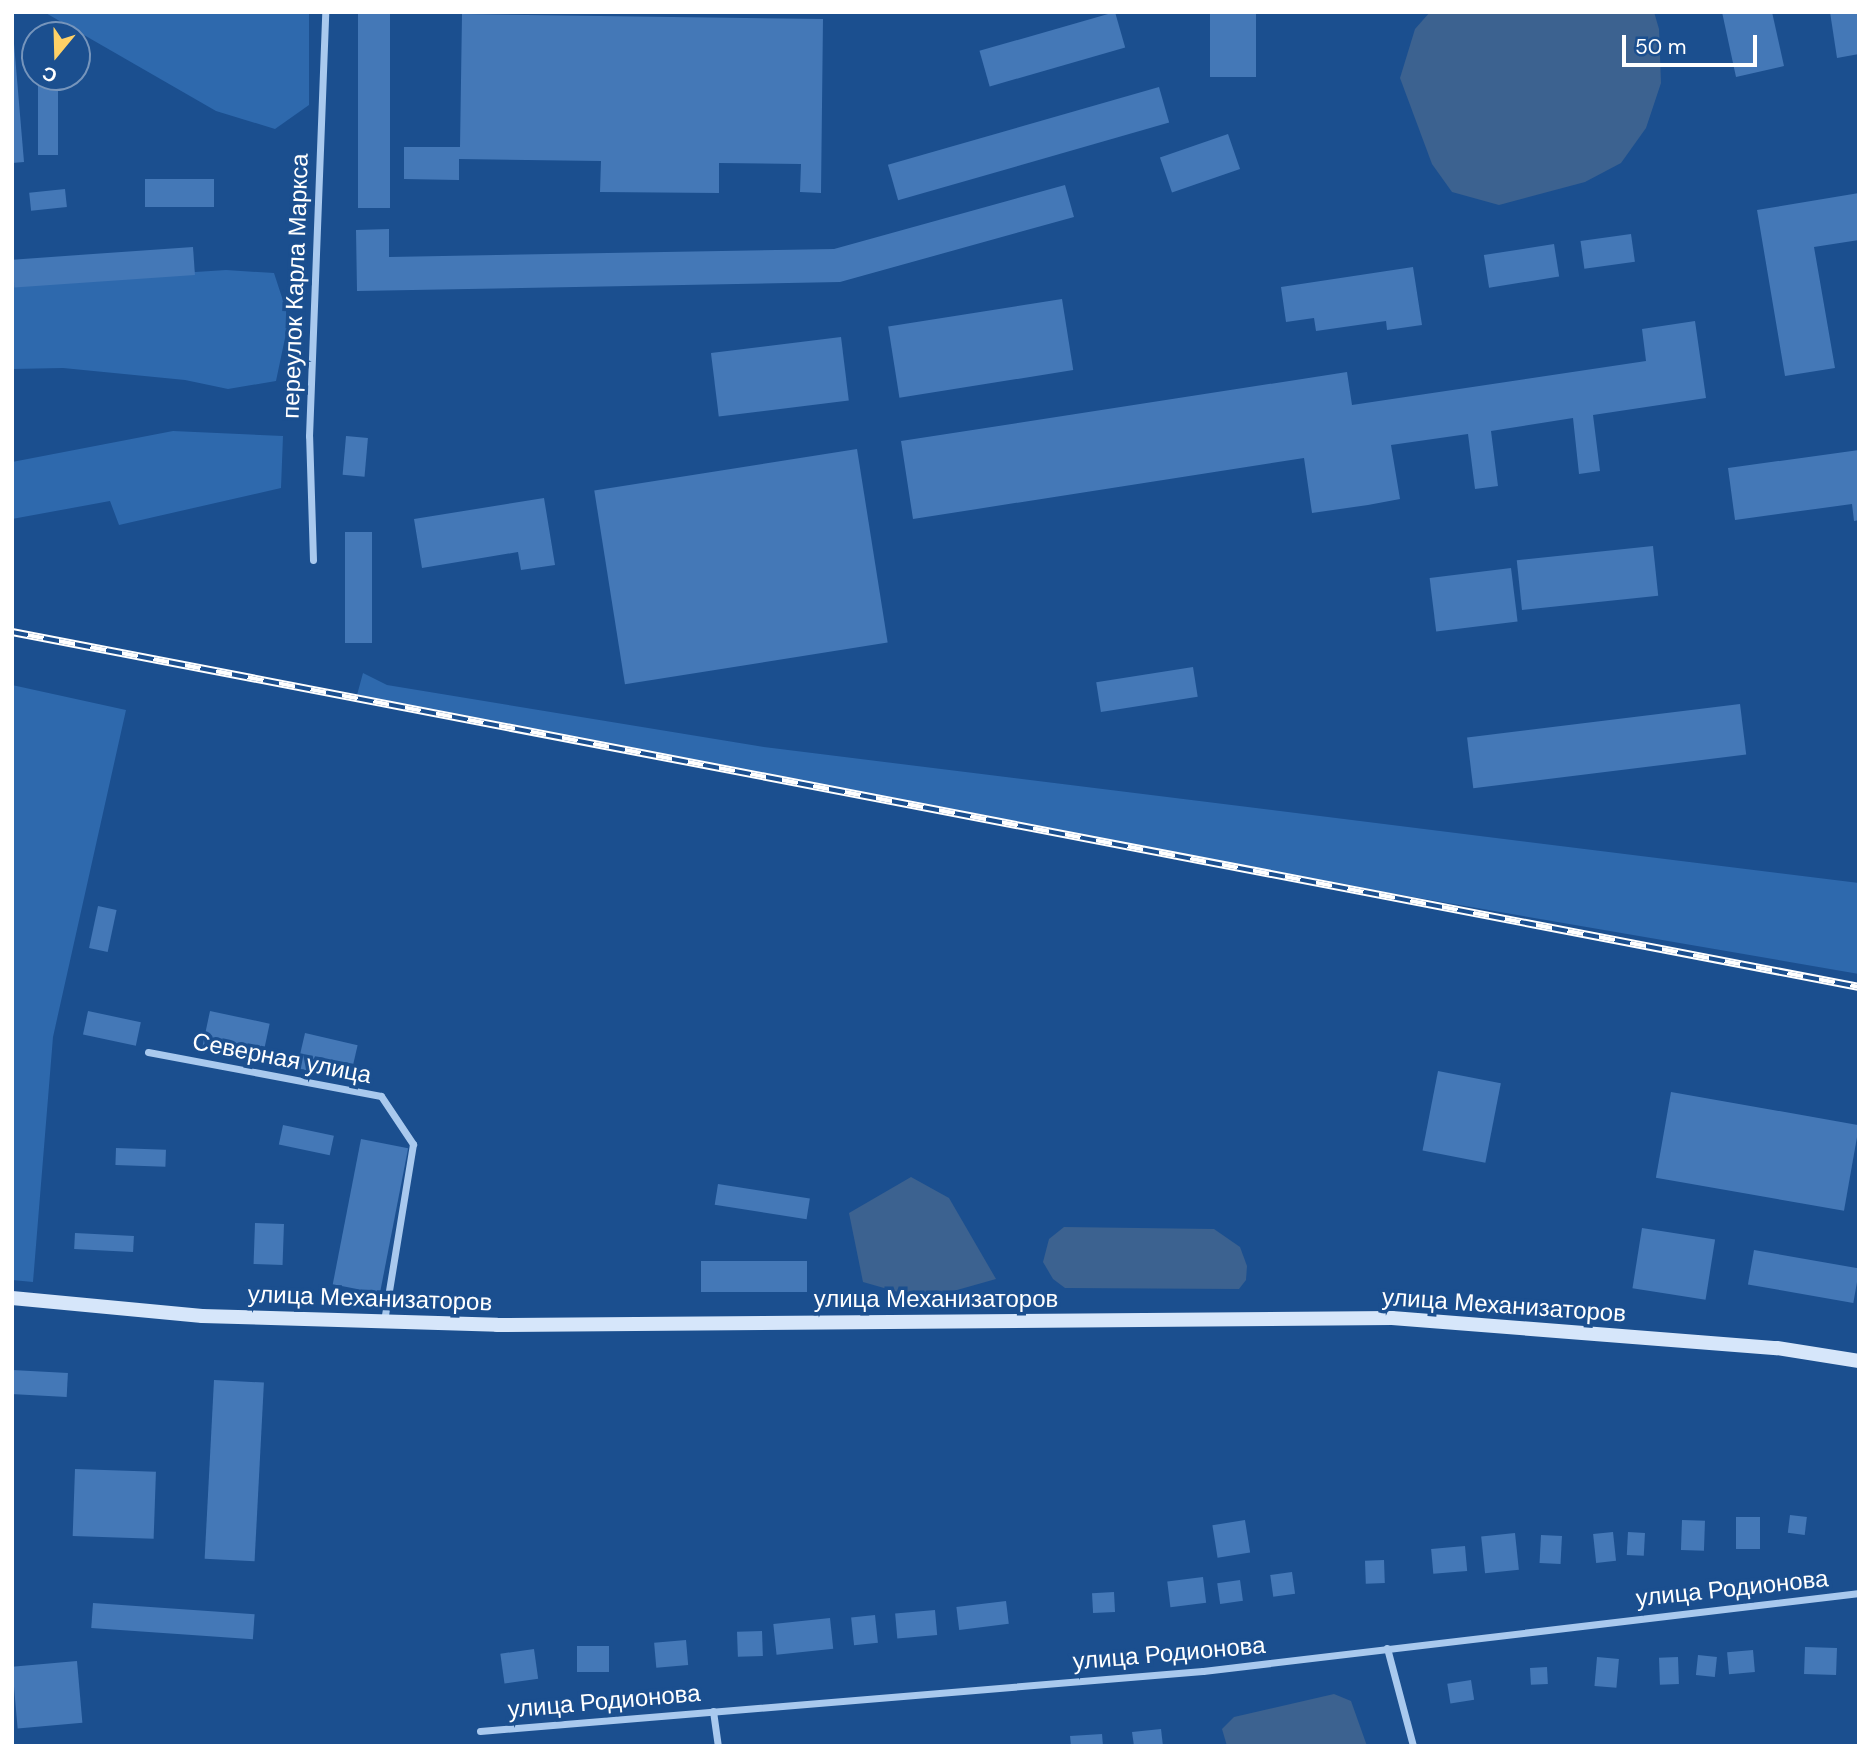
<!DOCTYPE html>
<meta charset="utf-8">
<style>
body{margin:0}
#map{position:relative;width:1871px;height:1758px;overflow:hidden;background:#1b4f8f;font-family:"DM Sans",sans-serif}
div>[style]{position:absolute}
.green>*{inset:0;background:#2e69ad}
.water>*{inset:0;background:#3c6290}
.building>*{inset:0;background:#4478b7;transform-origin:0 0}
.street>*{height:7px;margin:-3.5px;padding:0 3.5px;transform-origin:3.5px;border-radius:3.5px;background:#a9c9ee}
.secondary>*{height:14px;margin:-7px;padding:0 7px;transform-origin:7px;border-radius:7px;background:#d6e6fa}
.rail>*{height:8px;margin-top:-4px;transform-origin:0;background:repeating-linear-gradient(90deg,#1b4f8f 0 16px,#fff 0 32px);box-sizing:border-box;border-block:2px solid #fff}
span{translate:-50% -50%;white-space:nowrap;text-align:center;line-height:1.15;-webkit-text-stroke:7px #1b4f8f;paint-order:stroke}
.street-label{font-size:24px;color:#fff}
.frame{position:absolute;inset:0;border:14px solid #fff;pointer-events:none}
.north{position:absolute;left:21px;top:21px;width:70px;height:70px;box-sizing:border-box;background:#1b4f8f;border:2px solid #7695bc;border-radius:50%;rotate:199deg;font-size:19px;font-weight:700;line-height:28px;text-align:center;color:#fff}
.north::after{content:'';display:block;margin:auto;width:24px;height:32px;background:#ffd166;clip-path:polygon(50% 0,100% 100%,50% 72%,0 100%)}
.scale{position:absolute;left:1622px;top:35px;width:135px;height:32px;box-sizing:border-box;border:4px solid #fff;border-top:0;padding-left:9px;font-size:21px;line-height:24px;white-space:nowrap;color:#fff;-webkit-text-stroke:5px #1b4f8f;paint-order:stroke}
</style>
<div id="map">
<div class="green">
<div style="clip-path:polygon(44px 12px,309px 12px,309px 105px,275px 129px,216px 111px)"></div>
<div style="clip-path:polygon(226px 270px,274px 273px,289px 319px,276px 381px,228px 389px,185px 380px,63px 368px,12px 369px,12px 284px)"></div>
<div style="clip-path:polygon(173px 431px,283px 436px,281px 488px,119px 525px,110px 501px,12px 519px,12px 462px)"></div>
<div style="clip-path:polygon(363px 673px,387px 685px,764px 747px,1859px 883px,1859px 974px,1222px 864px,357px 695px)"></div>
<div style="clip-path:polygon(12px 685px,126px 710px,53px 1037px,33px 1282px,12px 1280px)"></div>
</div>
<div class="water">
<div style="clip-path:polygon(1430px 12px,1654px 12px,1659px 29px,1661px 83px,1646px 128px,1621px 163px,1585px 182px,1499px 205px,1452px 192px,1432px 164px,1400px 78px,1415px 29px)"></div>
<div style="clip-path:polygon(911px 1177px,949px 1198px,996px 1279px,950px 1292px,898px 1292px,863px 1282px,849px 1213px)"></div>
<div style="clip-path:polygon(1064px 1227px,1214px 1229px,1240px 1247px,1247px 1266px,1246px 1280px,1239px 1289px,1065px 1288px,1053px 1279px,1043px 1262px,1049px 1239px)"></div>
<div style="clip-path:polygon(1334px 1694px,1351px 1701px,1367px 1746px,1227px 1746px,1222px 1729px,1234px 1717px)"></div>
</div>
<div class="building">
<div style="left:358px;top:12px;width:32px;height:196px"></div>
<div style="left:1115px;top:12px;width:37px;height:141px;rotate:74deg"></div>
<div style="left:1210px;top:12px;width:46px;height:65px"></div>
<div style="clip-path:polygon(1722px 12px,1772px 12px,1784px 66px,1736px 77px)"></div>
<div style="clip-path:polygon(1830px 12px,1859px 12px,1859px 54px,1837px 58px)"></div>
<div style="clip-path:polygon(462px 14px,823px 19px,821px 193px,800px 192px,801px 164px,719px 163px,719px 193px,600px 192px,601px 161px,459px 159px,459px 180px,404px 179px,404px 147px,460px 147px)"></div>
<div style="clip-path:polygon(12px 20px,24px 162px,12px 163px)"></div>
<div style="left:38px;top:77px;width:20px;height:78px"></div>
<div style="left:1159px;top:87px;width:37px;height:282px;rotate:74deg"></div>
<div style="left:1228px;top:134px;width:37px;height:72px;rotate:71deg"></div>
<div style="left:214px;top:179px;width:28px;height:69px;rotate:90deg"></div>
<div style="clip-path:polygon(1065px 185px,1074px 217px,840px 282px,357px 291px,356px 230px,389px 229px,389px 257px,834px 249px)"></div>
<div style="left:65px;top:189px;width:18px;height:36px;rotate:84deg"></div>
<div style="clip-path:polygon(1859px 193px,1859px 240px,1814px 247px,1835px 368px,1785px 376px,1757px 210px)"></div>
<div style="left:1631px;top:234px;width:28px;height:51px;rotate:82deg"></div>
<div style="left:1554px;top:244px;width:33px;height:71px;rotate:81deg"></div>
<div style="left:193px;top:247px;width:28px;height:181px;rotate:86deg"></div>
<div style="clip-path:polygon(1413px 267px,1422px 325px,1387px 330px,1386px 321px,1316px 331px,1314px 318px,1286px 322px,1281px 287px)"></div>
<div style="left:1062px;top:299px;width:72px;height:176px;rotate:81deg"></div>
<div style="clip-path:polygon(1695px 321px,1706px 398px,1593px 415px,1600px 471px,1579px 474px,1573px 418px,1491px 431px,1498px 486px,1475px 489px,1468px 434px,1391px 445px,1400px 499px,1368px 505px,1312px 513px,1304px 458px,913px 519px,901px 441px,1347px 372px,1352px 405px,1646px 361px,1642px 329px)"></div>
<div style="left:841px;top:337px;width:64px;height:131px;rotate:83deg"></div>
<div style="left:346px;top:436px;width:22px;height:39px;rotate:5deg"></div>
<div style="left:857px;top:449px;width:196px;height:266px;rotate:81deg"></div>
<div style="clip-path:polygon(1859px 450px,1859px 520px,1854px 521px,1852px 504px,1735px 520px,1728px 468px)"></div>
<div style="clip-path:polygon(544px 498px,555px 565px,521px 570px,518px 552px,422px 568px,414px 519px)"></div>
<div style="left:345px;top:532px;width:27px;height:111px"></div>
<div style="left:1653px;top:546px;width:50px;height:137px;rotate:84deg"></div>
<div style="left:1511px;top:568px;width:54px;height:82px;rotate:83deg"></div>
<div style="left:1193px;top:667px;width:30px;height:98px;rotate:81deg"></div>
<div style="left:1740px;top:704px;width:51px;height:275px;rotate:83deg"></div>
<div style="left:98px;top:906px;width:19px;height:43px;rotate:12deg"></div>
<div style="left:88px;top:1011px;width:54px;height:24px;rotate:12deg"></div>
<div style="left:210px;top:1011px;width:61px;height:40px;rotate:12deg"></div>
<div style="left:305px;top:1033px;width:54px;height:36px;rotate:13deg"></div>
<div style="left:1438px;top:1071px;width:64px;height:81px;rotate:11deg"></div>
<div style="left:1671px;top:1092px;width:191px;height:87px;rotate:10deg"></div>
<div style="left:283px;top:1125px;width:52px;height:20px;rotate:12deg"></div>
<div style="left:361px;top:1139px;width:48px;height:148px;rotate:11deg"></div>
<div style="left:116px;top:1148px;width:50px;height:17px;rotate:2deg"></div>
<div style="left:718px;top:1184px;width:93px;height:21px;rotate:9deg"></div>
<div style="left:255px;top:1223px;width:29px;height:41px;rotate:2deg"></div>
<div style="left:1642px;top:1228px;width:74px;height:61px;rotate:9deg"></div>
<div style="left:75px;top:1233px;width:59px;height:16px;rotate:3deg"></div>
<div style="left:1754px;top:1250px;width:107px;height:35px;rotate:10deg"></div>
<div style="left:701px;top:1261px;width:106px;height:31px"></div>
<div style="left:12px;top:1370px;width:56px;height:24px;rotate:3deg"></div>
<div style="left:214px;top:1380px;width:50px;height:179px;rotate:3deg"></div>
<div style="left:75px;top:1469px;width:81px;height:67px;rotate:2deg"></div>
<div style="left:1790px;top:1515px;width:17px;height:18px;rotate:7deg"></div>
<div style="left:1736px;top:1517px;width:24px;height:32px"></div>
<div style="left:1245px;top:1520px;width:33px;height:33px;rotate:81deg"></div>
<div style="left:1682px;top:1520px;width:23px;height:30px;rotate:2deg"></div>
<div style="left:1613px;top:1532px;width:29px;height:20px;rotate:84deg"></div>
<div style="left:1628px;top:1532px;width:17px;height:23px;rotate:3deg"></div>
<div style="left:1515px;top:1533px;width:37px;height:34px;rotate:84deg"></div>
<div style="left:1541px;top:1535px;width:21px;height:28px;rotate:3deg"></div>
<div style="left:1465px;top:1546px;width:25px;height:34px;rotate:85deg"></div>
<div style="left:1384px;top:1560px;width:23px;height:19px;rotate:88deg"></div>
<div style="left:1292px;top:1572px;width:22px;height:22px;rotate:82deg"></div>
<div style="left:1203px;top:1577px;width:26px;height:36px;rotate:83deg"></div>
<div style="left:1240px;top:1580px;width:21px;height:23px;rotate:82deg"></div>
<div style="left:1114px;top:1592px;width:20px;height:22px;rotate:87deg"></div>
<div style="left:1006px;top:1601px;width:23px;height:50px;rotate:83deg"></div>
<div style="left:93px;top:1603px;width:162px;height:25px;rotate:4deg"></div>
<div style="left:935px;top:1610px;width:25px;height:40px;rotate:85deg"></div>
<div style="left:875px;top:1615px;width:28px;height:24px;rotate:84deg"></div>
<div style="left:830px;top:1618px;width:31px;height:57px;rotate:84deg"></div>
<div style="left:762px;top:1631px;width:25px;height:25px;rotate:88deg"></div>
<div style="left:686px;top:1640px;width:25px;height:32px;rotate:85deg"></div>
<div style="left:577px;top:1646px;width:32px;height:26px"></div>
<div style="left:1805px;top:1647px;width:32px;height:27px;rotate:2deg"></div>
<div style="left:534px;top:1649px;width:30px;height:34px;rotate:82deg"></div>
<div style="left:1753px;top:1650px;width:22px;height:26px;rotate:85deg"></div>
<div style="left:1698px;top:1655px;width:19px;height:20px;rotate:6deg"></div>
<div style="left:1597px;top:1657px;width:22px;height:29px;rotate:5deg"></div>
<div style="left:1678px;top:1657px;width:27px;height:19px;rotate:88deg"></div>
<div style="left:77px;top:1661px;width:62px;height:65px;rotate:85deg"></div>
<div style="left:1547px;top:1667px;width:17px;height:17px;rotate:87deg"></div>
<div style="left:1471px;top:1680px;width:20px;height:24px;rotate:81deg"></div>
<div style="clip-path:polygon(1161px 1729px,1163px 1746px,1134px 1746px,1132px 1732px)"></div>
<div style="clip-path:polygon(1102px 1734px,1103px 1746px,1071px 1746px,1070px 1736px)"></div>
</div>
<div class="street">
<div style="left:313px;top:560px;width:124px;rotate:-91.8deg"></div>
<div style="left:309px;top:436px;width:424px;rotate:-87.8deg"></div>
<div style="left:148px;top:1052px;width:237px;rotate:10.7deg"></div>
<div style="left:381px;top:1096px;width:58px;rotate:56.3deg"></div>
<div style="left:413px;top:1144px;width:179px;rotate:99.3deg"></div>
<div style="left:1387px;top:1648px;width:101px;rotate:75.1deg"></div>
<div style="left:713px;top:1711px;width:35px;rotate:82deg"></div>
<div style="left:480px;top:1731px;width:725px;rotate:-4.74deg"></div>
<div style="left:1203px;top:1671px;width:661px;rotate:-6.78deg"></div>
</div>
<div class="secondary">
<div style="left:12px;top:1298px;width:191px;rotate:5.4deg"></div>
<div style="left:202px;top:1316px;width:295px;rotate:1.7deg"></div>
<div style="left:497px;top:1325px;width:895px;rotate:-0.45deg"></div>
<div style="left:1392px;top:1318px;width:386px;rotate:4.5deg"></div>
<div style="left:1777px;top:1348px;width:83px;rotate:9deg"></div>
</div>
<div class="rail">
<div style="left:12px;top:632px;width:1881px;rotate:10.88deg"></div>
</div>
<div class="street-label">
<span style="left:295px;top:286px;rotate:-88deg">переулок Карла Маркса</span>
<span style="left:282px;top:1058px;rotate:11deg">Северная улица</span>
<span style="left:370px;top:1298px;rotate:2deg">улица Механизаторов</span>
<span style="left:936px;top:1299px">улица Механизаторов</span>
<span style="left:1504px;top:1305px;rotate:4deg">улица Механизаторов</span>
<span style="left:1732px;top:1588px;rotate:-6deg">улица Родионова</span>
<span style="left:1169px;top:1653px;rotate:-5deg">улица Родионова</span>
<span style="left:604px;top:1701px;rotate:-5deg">улица Родионова</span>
</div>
<div class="frame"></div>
<div class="north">С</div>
<div class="scale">50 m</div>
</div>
